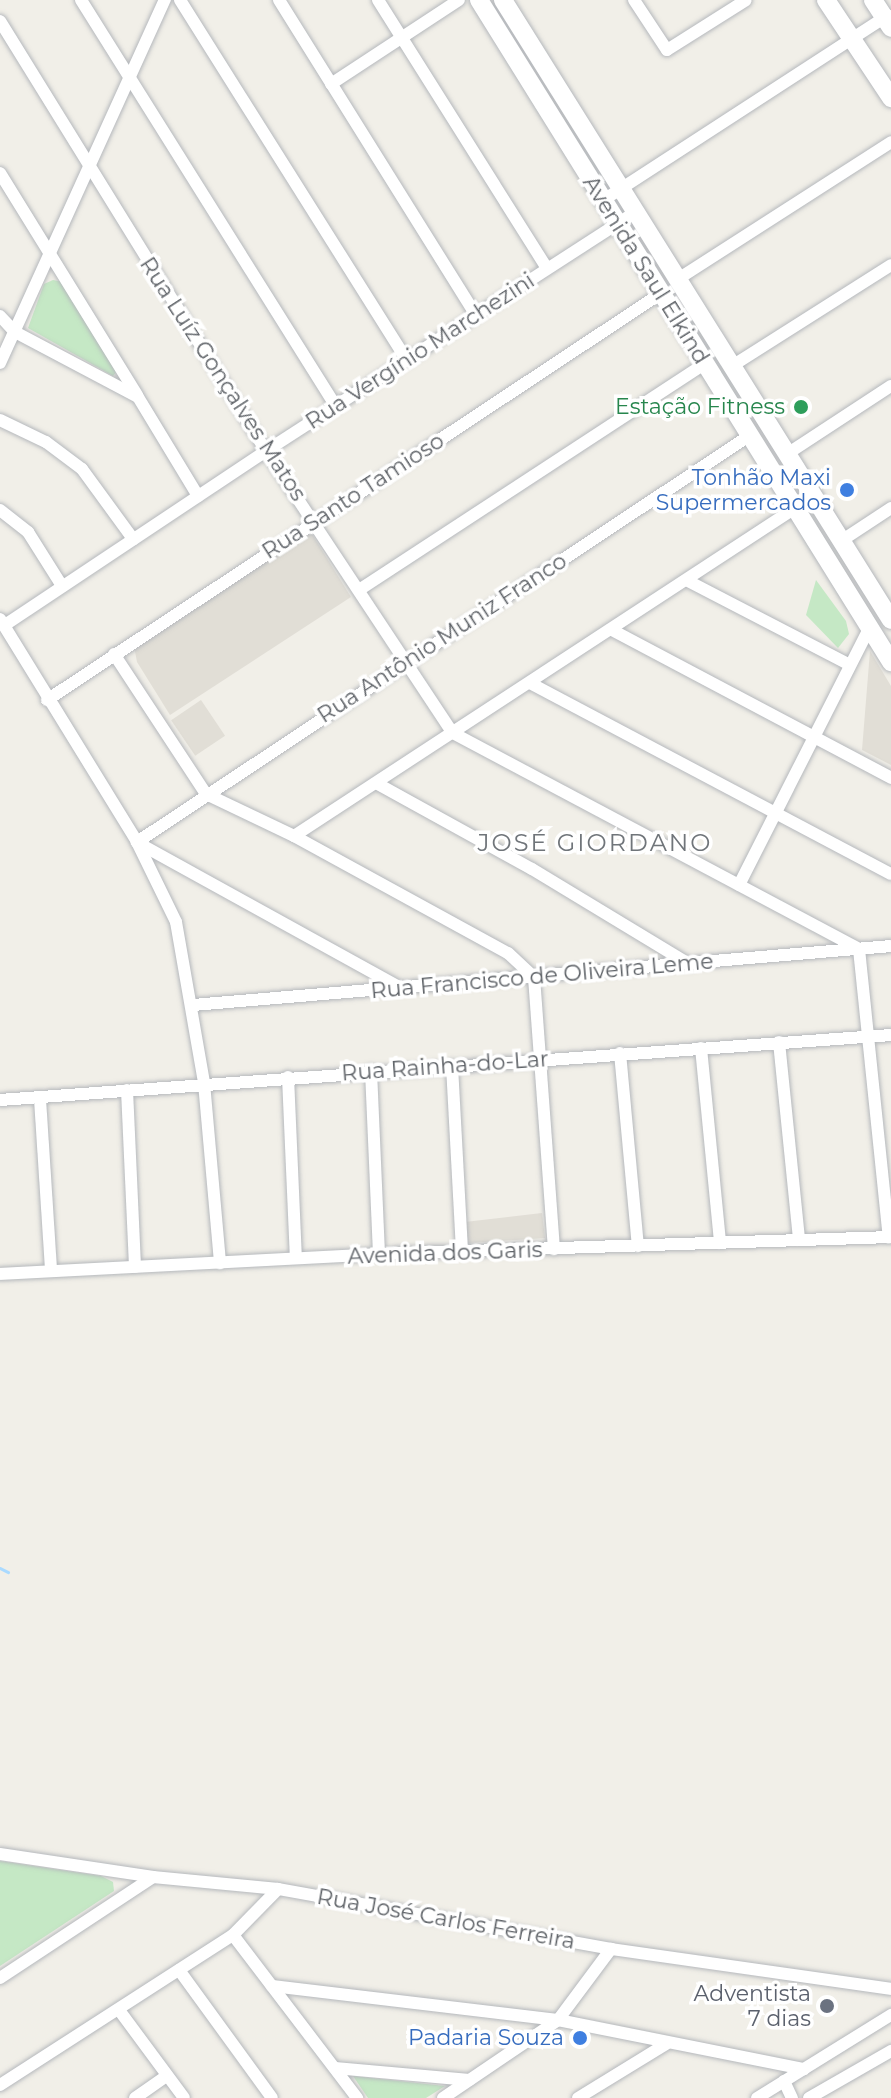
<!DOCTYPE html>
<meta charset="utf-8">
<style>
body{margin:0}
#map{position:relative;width:891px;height:2098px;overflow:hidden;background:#f1efe8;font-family:Montserrat,sans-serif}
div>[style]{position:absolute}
.education>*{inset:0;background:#e1ded6;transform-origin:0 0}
.green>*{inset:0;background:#c5e8c5}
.stream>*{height:3px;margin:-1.5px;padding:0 1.5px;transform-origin:1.5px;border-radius:1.5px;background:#aadaff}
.roads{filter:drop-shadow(0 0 2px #b5b8bc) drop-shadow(0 0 2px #b5b8bc)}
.street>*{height:12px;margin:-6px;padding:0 6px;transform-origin:6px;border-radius:6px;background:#fff}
.secondary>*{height:18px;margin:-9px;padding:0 9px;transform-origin:9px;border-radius:9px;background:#fff}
.dots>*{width:22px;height:22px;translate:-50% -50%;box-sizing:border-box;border:4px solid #fff;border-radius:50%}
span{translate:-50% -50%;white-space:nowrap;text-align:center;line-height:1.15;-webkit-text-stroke:7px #fff;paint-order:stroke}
.street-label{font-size:22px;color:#5f6368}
.leisure-label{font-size:22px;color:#27864d}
.right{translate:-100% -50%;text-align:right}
.shop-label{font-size:22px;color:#366cbe}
.worship-label{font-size:22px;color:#5b616d}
.neighbourhood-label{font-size:24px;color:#70757a;letter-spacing:2px}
</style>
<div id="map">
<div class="education">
<div style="clip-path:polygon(310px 531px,351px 597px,170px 715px,137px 662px,134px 646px)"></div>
<div style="clip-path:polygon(870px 651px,891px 686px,891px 765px,862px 750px)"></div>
<div style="left:201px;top:700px;width:43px;height:36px;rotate:56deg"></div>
<div style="clip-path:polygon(542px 1213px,545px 1238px,468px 1243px,465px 1222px)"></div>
</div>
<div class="green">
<div style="clip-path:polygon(53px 280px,63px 282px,117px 371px,113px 376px,28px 328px,44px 284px)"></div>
<div style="clip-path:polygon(816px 580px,846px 621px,849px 634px,838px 648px,806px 615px)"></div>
<div style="clip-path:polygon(0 1861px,101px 1876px,113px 1882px,114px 1891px,0 1966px)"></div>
<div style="clip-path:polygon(353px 2076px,445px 2086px,426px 2098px,368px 2098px)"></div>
</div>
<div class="stream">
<div style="left:0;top:1568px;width:9px;rotate:27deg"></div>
</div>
<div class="roads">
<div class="street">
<div style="left:81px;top:0;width:479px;rotate:57.9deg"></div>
<div style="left:180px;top:0;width:426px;rotate:57.8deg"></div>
<div style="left:279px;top:0;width:372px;rotate:58deg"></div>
<div style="left:378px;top:0;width:317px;rotate:57.8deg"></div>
<div style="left:634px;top:0;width:60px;rotate:56.6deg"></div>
<div style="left:667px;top:50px;width:93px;rotate:-32.3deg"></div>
<div style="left:0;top:21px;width:506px;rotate:58.26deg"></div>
<div style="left:266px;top:451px;width:338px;rotate:56.5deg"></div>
<div style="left:453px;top:733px;width:460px;rotate:28deg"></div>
<div style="left:859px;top:949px;width:290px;rotate:84.1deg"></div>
<div style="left:331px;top:84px;width:153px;rotate:-33.3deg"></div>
<div style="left:0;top:173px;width:261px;rotate:58.3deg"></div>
<div style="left:602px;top:201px;width:341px;rotate:-33deg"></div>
<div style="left:678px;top:279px;width:253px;rotate:-32.7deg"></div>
<div style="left:0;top:316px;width:22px;rotate:47deg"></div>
<div style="left:15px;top:332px;width:139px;rotate:27.9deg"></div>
<div style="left:138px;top:397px;width:116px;rotate:58.8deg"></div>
<div style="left:0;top:363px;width:399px;rotate:-65.6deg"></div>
<div style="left:732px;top:366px;width:188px;rotate:-32.4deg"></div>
<div style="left:0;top:420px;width:51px;rotate:25.6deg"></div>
<div style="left:46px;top:442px;width:45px;rotate:36.9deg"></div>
<div style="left:82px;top:469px;width:87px;rotate:53.9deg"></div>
<div style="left:787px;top:454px;width:124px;rotate:-33.2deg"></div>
<div style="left:0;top:510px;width:36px;rotate:38deg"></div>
<div style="left:28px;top:532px;width:64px;rotate:57.8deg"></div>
<div style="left:841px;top:541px;width:60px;rotate:-33.4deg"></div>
<div style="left:688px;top:581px;width:182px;rotate:27.4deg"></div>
<div style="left:359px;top:590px;width:413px;rotate:-33.2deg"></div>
<div style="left:0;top:619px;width:262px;rotate:58.4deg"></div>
<div style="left:137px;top:842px;width:89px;rotate:64deg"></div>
<div style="left:176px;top:922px;width:163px;rotate:80.1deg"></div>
<div style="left:204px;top:1083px;width:181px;rotate:84.9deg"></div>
<div style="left:5px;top:625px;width:314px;rotate:-33.7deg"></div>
<div style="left:266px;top:451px;width:440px;rotate:-32.9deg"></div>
<div style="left:612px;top:630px;width:316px;rotate:27.9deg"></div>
<div style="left:114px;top:654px;width:168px;rotate:56.7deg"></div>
<div style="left:206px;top:794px;width:98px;rotate:25.5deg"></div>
<div style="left:294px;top:836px;width:244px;rotate:28.7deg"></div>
<div style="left:508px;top:953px;width:35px;rotate:43deg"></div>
<div style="left:534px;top:977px;width:273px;rotate:85.8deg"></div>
<div style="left:530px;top:683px;width:408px;rotate:27.9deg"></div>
<div style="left:47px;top:700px;width:735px;rotate:-33.52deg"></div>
<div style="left:376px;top:783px;width:178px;rotate:28.9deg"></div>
<div style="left:532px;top:869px;width:184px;rotate:31.2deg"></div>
<div style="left:294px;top:836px;width:599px;rotate:-33.21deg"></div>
<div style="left:739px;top:885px;width:289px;rotate:-63.1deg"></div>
<div style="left:401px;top:988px;width:302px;rotate:-151.1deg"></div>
<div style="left:137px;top:842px;width:734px;rotate:-33.56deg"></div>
<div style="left:193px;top:1005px;width:700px;rotate:-4.83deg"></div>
<div style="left:779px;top:1042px;width:199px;rotate:84.2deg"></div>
<div style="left:701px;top:1048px;width:196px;rotate:84.4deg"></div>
<div style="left:620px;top:1053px;width:194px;rotate:84.7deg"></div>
<div style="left:452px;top:1066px;width:186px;rotate:86.9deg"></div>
<div style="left:371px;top:1071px;width:183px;rotate:87.5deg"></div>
<div style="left:288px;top:1077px;width:181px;rotate:87.5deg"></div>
<div style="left:127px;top:1090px;width:177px;rotate:87.4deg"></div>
<div style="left:40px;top:1099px;width:172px;rotate:86.3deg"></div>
<div style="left:0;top:1100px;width:893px;rotate:-4.17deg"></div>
<div style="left:0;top:1274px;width:380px;rotate:-3deg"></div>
<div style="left:379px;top:1254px;width:512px;rotate:-1.9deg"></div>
<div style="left:0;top:1854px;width:155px;rotate:8.5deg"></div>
<div style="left:153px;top:1877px;width:126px;rotate:5.5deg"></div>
<div style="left:278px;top:1889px;width:338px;rotate:10.2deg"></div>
<div style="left:611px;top:1949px;width:283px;rotate:8.1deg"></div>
<div style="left:233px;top:1935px;width:205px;rotate:52.7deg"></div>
<div style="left:179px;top:1970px;width:158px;rotate:54deg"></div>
<div style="left:0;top:1978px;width:183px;rotate:-33.4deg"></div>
<div style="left:272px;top:1986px;width:288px;rotate:6.8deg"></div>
<div style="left:558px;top:2020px;width:251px;rotate:11.3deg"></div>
<div style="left:119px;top:2010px;width:109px;rotate:53.5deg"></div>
<div style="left:335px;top:2068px;width:135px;rotate:5.1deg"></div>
<div style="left:784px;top:2081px;width:19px;rotate:65deg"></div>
<div style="left:0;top:2085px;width:277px;rotate:-32.8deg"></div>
<div style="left:233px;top:1935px;width:64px;rotate:-45.6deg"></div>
<div style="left:135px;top:2098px;width:39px;rotate:-35deg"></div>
<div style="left:443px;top:2098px;width:139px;rotate:-34.1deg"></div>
<div style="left:558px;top:2020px;width:89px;rotate:-53.3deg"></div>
<div style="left:578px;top:2098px;width:103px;rotate:-31.5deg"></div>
<div style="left:757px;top:2098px;width:158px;rotate:-31.8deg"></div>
<div style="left:809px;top:2098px;width:95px;rotate:-29.8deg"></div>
</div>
<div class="secondary">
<div style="left:479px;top:0;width:780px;rotate:58.1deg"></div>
<div style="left:503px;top:0;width:731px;rotate:57.96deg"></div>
<div style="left:826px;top:0;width:118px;rotate:56.4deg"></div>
<div style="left:873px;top:0;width:33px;rotate:57deg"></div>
</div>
</div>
<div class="dots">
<div style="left:801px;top:407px;background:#2e9e5b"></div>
<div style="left:847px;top:490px;background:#3f7fe0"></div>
<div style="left:827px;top:2006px;background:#6b7280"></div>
<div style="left:580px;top:2038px;background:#3f7fe0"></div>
</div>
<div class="street-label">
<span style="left:646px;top:270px;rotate:58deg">Avenida Saul Elkind</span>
<span style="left:420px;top:351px;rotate:-33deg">Rua Vergínio Marchezini</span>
<span style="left:223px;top:379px;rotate:57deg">Rua Luíz Gonçalves Matos</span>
<span style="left:353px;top:496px;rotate:-33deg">Rua Santo Tamioso</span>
<span style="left:442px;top:638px;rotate:-33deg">Rua Antônio Muniz Franco</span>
<span style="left:542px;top:976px;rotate:-5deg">Rua Francisco de Oliveira Leme</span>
<span style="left:445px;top:1066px;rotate:-4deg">Rua Rainha-do-Lar</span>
<span style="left:445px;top:1253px;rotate:-2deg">Avenida dos Garis</span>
<span style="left:446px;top:1919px;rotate:10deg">Rua José Carlos Ferreira</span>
</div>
<div class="leisure-label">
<span class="right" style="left:785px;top:407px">Estação Fitness</span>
</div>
<div class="shop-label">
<span class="right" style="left:831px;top:490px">Tonhão Maxi<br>Supermercados</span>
<span class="right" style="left:564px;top:2038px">Padaria Souza</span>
</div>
<div class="worship-label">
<span class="right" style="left:811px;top:2006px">Adventista<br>7 dias</span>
</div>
<div class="neighbourhood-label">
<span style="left:595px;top:843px">JOSÉ GIORDANO</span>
</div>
</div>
